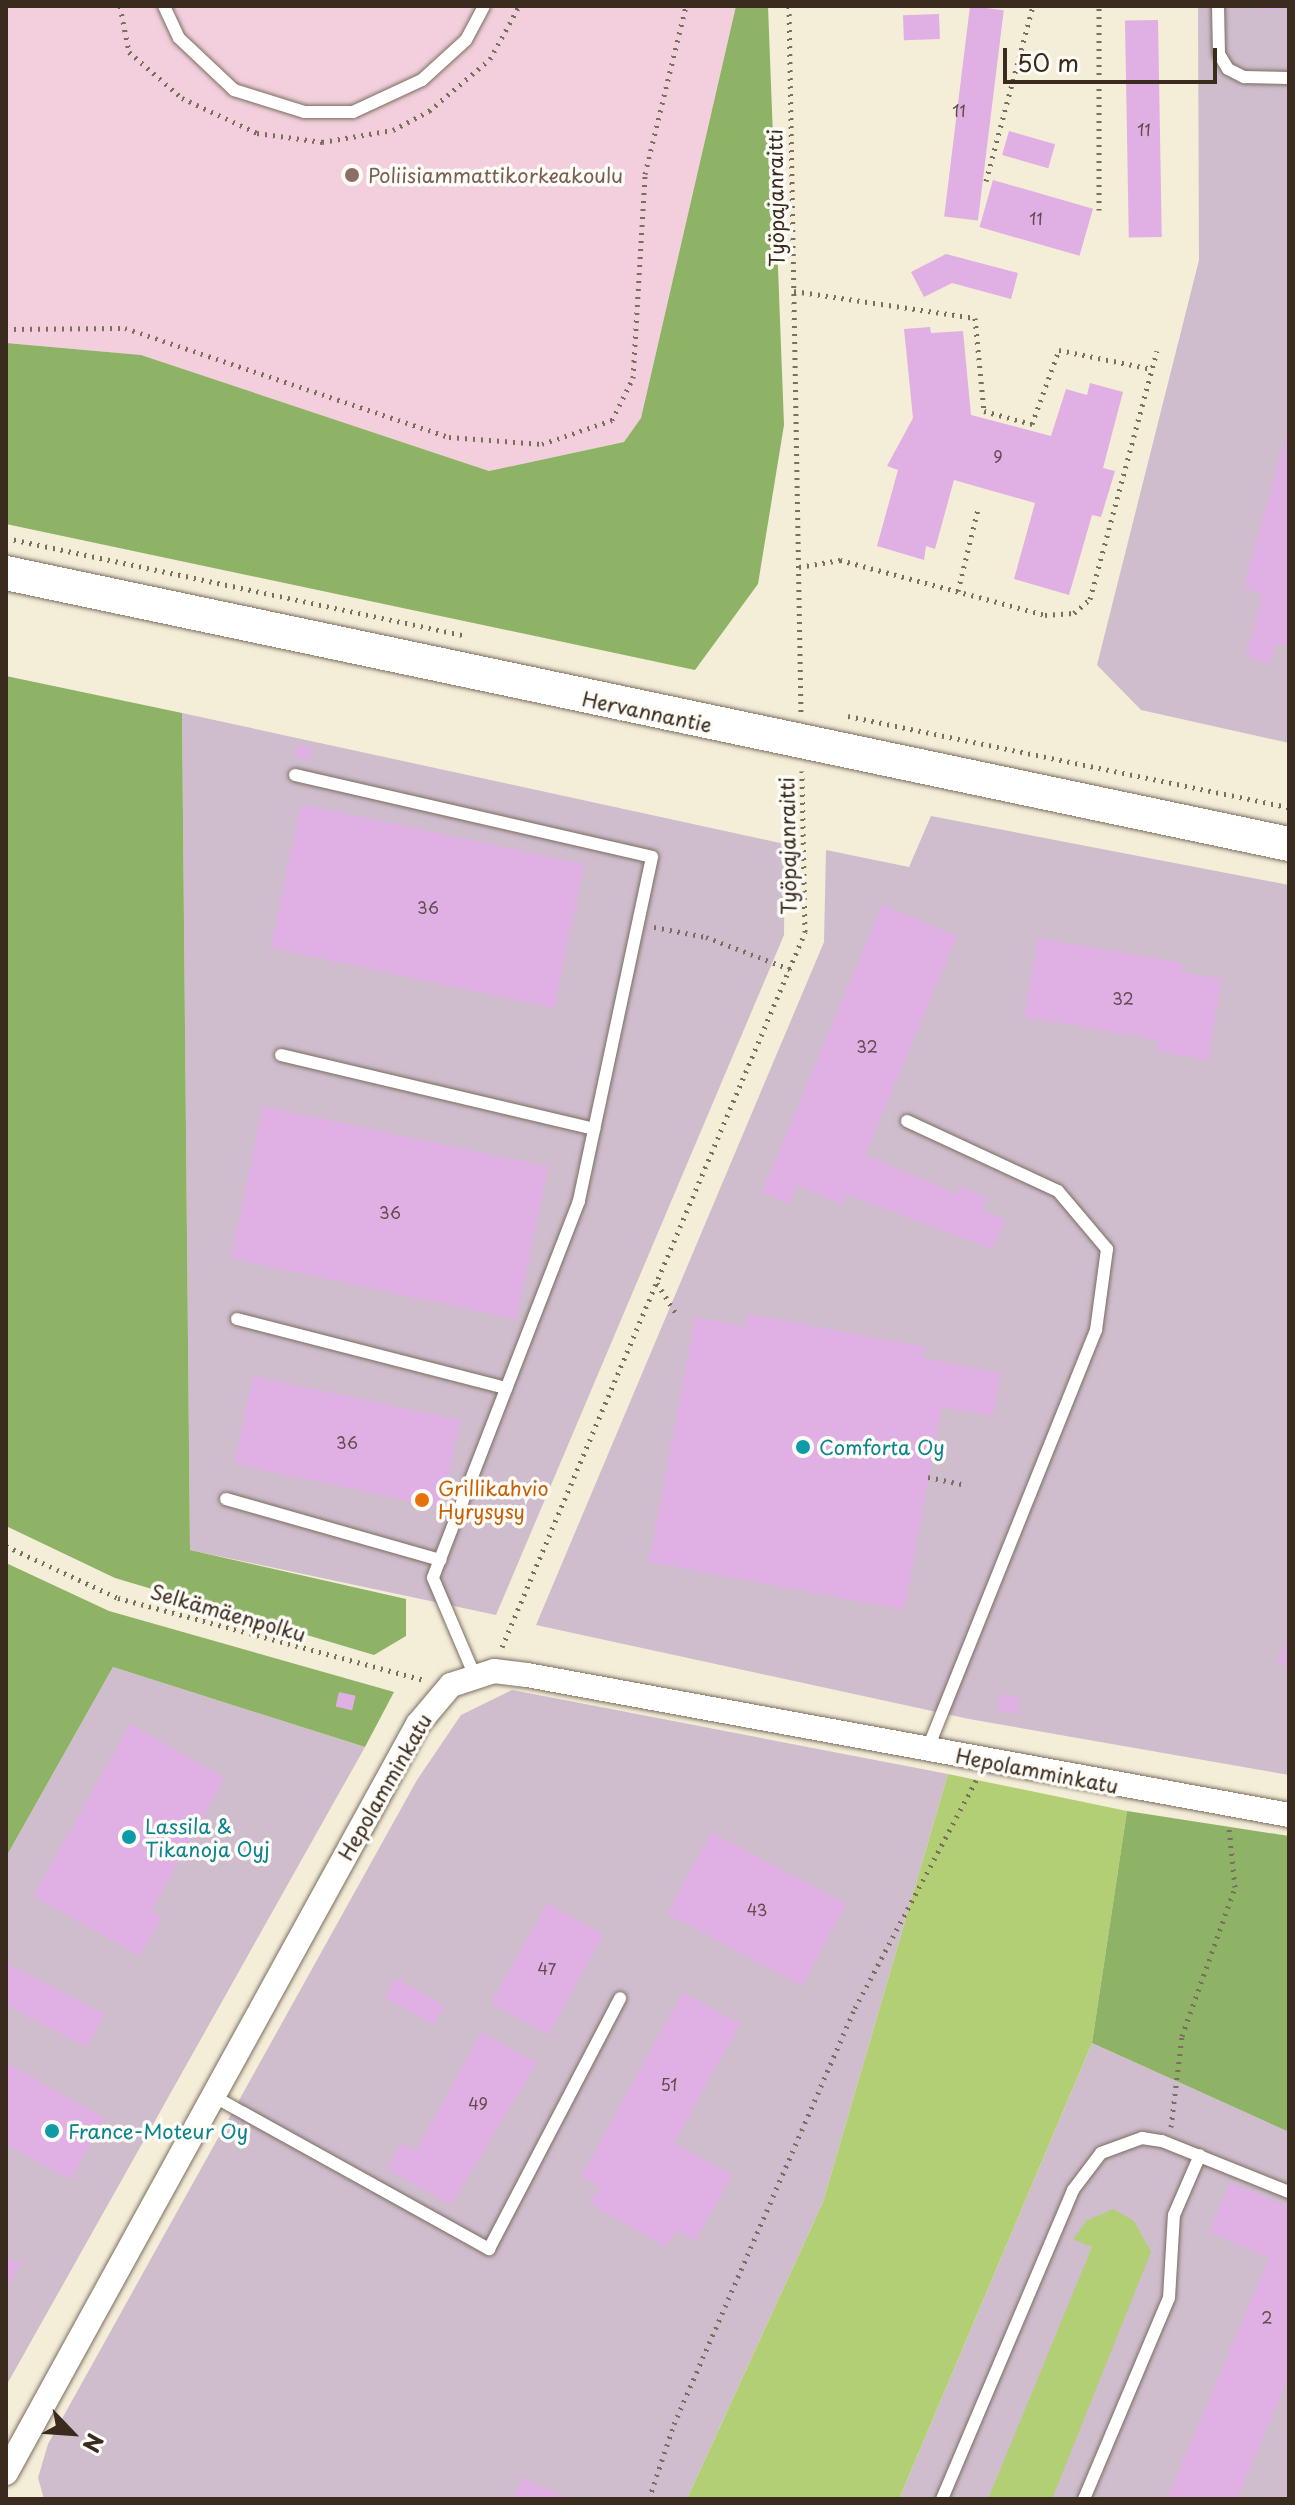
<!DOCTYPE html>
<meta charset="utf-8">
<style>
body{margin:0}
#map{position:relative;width:1295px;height:2505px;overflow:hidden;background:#f4edd8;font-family:"Playpen Sans",sans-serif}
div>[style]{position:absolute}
.built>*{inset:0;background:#f3cfde}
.industrial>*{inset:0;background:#cfbdce}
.green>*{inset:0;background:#b3cf75}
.forest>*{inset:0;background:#8eb266}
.building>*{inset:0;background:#e0afe3;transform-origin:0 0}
.path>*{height:5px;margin-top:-2.5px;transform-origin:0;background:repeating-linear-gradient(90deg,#7c6e5f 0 2px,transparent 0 8px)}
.roads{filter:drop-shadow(0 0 2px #7c6e5f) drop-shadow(0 0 2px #7c6e5f)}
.lane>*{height:12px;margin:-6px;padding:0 6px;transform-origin:6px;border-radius:6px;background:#fff}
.street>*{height:24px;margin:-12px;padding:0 12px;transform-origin:12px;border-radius:12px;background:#fff}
.secondary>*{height:34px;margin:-17px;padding:0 17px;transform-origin:17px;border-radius:17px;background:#fff}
.dots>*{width:22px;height:22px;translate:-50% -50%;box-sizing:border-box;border:4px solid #fdfcf7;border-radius:50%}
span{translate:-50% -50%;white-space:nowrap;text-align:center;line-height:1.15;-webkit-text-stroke:7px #fdfcf7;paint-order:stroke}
.number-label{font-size:16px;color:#644b4f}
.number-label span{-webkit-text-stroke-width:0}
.education-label{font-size:20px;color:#785e54}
.left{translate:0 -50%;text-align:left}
.street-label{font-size:20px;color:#3b2a1e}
.culture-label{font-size:20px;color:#0d838f}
.food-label{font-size:20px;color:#c56008}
.frame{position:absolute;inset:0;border:8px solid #3b2a1e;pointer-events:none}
.north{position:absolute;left:32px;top:2393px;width:80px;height:80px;-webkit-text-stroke:6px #fdfcf7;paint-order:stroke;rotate:115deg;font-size:22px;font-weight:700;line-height:32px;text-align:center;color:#3b2a1e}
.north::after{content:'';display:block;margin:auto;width:28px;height:36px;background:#3b2a1e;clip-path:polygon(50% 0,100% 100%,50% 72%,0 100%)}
.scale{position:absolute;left:1003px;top:48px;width:214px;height:36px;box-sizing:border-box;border:4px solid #3b2a1e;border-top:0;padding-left:10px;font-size:24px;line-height:28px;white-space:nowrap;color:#3b2a1e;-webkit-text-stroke:6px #fdfcf7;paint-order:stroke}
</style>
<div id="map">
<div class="built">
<div style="clip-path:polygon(6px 6px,736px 6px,641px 418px,624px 442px,489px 471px,141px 355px,6px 343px)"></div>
</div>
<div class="industrial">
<div style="clip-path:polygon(1198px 6px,1289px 6px,1289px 743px,1141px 710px,1097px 665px,1199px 260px)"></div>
<div style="clip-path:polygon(182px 713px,785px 844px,784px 935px,496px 1615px,190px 1550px)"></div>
<div style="clip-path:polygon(931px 816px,1289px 885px,1289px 1775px,969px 1719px,536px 1625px,824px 942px,826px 850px,909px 867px)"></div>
<div style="clip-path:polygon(113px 1667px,365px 1747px,6px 2386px,6px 1857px)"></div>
<div style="clip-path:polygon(512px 1690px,948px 1774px,823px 2202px,687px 2499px,44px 2499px,38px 2478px,48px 2444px,417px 1780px,461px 1715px)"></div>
<div style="clip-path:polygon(1092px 2043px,1289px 2132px,1289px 2499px,899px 2499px)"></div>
</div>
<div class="green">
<div style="clip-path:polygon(948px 1774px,1127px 1811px,1092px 2043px,899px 2499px,687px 2499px,823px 2202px)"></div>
<div style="clip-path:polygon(1114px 2209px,1134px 2221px,1151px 2252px,1052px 2499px,988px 2499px,1092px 2247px,1073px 2239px,1087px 2220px)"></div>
</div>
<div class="forest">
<div style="clip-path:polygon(736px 6px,768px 6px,784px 425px,758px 584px,695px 670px,6px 524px,6px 343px,141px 355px,489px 471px,624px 442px,641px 418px)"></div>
<div style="clip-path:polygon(6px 676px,182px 713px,190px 1550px,406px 1599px,406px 1636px,374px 1655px,115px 1578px,6px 1526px)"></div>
<div style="clip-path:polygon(6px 1563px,109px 1611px,394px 1692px,365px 1747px,113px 1667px,6px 1857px)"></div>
<div style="clip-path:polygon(1127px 1811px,1289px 1836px,1289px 2132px,1092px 2043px)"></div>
</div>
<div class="building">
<div style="left:970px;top:6px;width:34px;height:212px;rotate:7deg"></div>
<div style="clip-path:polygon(1259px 6px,1289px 6px,1289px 9px,1259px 10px)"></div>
<div style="left:939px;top:14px;width:25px;height:36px;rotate:88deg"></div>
<div style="left:1158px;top:20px;width:217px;height:33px;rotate:89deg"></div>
<div style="left:1009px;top:131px;width:48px;height:25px;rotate:16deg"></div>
<div style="left:993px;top:180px;width:104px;height:49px;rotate:16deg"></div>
<div style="clip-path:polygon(946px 254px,1018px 273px,1011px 299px,952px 283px,924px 297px,911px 272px)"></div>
<div style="clip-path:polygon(930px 327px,931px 333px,963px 331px,971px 415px,1051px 436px,1066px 389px,1087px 395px,1090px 383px,1123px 392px,1103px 468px,1115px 471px,1101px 517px,1092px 515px,1069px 595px,1014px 579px,1035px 503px,954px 480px,935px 549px,926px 546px,924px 560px,877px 546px,898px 470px,887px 466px,913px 418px,904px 329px)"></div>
<div style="clip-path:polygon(1288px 428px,1289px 647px,1276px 643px,1270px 664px,1246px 657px,1263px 594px,1243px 588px)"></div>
<div style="left:297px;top:745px;width:16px;height:12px;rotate:14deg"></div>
<div style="left:301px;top:804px;width:290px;height:147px;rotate:12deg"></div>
<div style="clip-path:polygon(882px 905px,957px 936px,865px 1155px,957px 1194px,960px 1186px,987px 1198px,981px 1210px,1005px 1219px,992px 1249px,848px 1195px,843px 1205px,797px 1185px,790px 1204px,762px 1192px)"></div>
<div style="clip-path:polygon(1038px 938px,1183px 963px,1182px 972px,1222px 979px,1208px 1060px,1156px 1051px,1158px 1040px,1024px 1017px)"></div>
<div style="left:263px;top:1106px;width:292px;height:156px;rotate:12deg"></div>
<div style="clip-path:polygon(748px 1314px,925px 1347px,923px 1358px,1001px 1373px,993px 1416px,942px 1407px,904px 1610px,649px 1562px,695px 1317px,745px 1327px)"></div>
<div style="left:253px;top:1376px;width:212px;height:90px;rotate:12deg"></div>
<div style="clip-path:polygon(1289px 1635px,1289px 1668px,1277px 1663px)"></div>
<div style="left:339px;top:1692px;width:17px;height:15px;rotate:13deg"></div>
<div style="left:1000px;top:1694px;width:20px;height:16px;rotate:11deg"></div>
<div style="clip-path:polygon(130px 1724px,225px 1778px,151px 1911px,162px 1917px,140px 1956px,33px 1896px)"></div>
<div style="left:711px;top:1832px;width:153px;height:93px;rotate:28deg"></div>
<div style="left:547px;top:1903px;width:65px;height:115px;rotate:29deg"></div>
<div style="clip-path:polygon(6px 1963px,104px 2014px,87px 2047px,6px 2005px)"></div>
<div style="left:396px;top:1978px;width:56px;height:22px;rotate:30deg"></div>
<div style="clip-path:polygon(683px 1992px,740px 2024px,674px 2143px,732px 2175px,695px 2241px,676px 2230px,666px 2247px,590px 2204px,600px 2186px,581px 2176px)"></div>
<div style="clip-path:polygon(481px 2032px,537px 2063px,451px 2205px,387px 2169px,401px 2143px,416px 2151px)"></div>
<div style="clip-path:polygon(6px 2063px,105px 2118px,70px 2180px,6px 2144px)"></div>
<div style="clip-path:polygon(1230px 2182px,1289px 2207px,1289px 2376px,1237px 2499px,1167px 2499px,1269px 2258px,1209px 2232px)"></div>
<div style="clip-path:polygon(6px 2256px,21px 2264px,6px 2292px)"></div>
<div style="clip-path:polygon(522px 2478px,571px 2499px,513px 2499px)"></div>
</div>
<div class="path">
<div style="left:120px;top:6px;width:47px;rotate:78.9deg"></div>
<div style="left:129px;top:52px;width:70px;rotate:41deg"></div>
<div style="left:182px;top:98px;width:83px;rotate:25deg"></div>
<div style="left:257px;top:133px;width:66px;rotate:7.9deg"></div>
<div style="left:322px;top:142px;width:72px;rotate:-9.6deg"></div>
<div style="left:393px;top:130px;width:41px;rotate:-27.8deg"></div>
<div style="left:429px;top:111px;width:80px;rotate:-40.4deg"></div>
<div style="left:490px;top:59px;width:60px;rotate:-61.3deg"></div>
<div style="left:789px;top:6px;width:707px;rotate:89.03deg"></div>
<div style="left:986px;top:181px;width:181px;rotate:-75deg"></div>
<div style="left:1099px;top:210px;width:204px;rotate:-90deg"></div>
<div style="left:794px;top:291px;width:183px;rotate:8.5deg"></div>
<div style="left:975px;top:318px;width:93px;rotate:84.5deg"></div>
<div style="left:984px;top:411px;width:50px;rotate:15.2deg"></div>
<div style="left:1032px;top:424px;width:79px;rotate:-70deg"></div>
<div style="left:1059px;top:350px;width:95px;rotate:11.5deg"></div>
<div style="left:6px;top:329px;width:119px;rotate:-0.5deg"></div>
<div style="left:125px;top:328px;width:342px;rotate:18.6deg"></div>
<div style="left:449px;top:437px;width:93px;rotate:4.3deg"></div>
<div style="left:542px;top:444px;width:74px;rotate:-18.9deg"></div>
<div style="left:612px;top:420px;width:47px;rotate:-63.4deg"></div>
<div style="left:633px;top:378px;width:204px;rotate:-86.6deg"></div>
<div style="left:645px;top:174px;width:173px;rotate:-76.3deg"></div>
<div style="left:6px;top:538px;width:467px;rotate:12deg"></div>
<div style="left:799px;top:567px;width:42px;rotate:-9.7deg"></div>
<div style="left:840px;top:560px;width:212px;rotate:15deg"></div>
<div style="left:1045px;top:615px;width:29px;rotate:-4deg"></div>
<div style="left:1074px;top:613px;width:21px;rotate:-41deg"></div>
<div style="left:1090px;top:599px;width:257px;rotate:-74.9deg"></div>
<div style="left:958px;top:591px;width:84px;rotate:-76.3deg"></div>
<div style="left:848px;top:716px;width:450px;rotate:11.7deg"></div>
<div style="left:654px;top:927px;width:53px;rotate:10.9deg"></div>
<div style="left:706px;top:937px;width:90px;rotate:20.9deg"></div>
<div style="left:657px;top:1283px;width:39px;rotate:58deg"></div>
<div style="left:928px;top:1477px;width:34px;rotate:12deg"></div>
<div style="left:6px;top:1546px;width:123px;rotate:24.9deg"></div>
<div style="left:118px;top:1598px;width:316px;rotate:15deg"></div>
<div style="left:502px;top:1647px;width:777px;rotate:-67.03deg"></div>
<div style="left:805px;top:932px;width:161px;rotate:-91.1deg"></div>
<div style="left:1171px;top:2127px;width:92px;rotate:-83.1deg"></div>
<div style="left:1182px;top:2036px;width:158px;rotate:-70.4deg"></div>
<div style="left:1235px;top:1887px;width:59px;rotate:-95.8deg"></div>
<div style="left:649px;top:2499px;width:79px;rotate:-71.6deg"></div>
<div style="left:674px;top:2424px;width:454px;rotate:-66.5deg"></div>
<div style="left:855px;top:2008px;width:258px;rotate:-62deg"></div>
</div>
<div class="roads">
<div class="lane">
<div style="left:164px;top:6px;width:35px;rotate:65deg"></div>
<div style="left:179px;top:38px;width:76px;rotate:43.4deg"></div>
<div style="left:234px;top:90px;width:73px;rotate:17.4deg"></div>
<div style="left:304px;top:112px;width:49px"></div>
<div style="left:353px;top:112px;width:76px;rotate:-24.9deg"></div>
<div style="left:422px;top:80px;width:59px;rotate:-42.3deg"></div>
<div style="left:466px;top:40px;width:38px;rotate:-62deg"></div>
<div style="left:1218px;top:6px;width:48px;rotate:88.8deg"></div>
<div style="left:1219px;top:54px;width:17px;rotate:59deg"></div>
<div style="left:1228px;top:69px;width:18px;rotate:27deg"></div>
<div style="left:1244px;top:77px;width:45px;rotate:1.3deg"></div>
<div style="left:295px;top:775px;width:366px;rotate:12.9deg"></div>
<div style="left:652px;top:857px;width:352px;rotate:102deg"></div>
<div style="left:579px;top:1201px;width:404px;rotate:111.2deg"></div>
<div style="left:433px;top:1578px;width:104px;rotate:66.9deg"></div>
<div style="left:281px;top:1055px;width:322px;rotate:13.3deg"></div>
<div style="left:907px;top:1121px;width:166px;rotate:24.9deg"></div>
<div style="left:1058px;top:1191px;width:76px;rotate:49.8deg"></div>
<div style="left:1107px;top:1249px;width:82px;rotate:97.7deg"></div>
<div style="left:1096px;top:1330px;width:453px;rotate:111.9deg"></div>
<div style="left:237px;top:1319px;width:278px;rotate:14.4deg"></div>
<div style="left:226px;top:1499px;width:223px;rotate:15.9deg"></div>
<div style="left:213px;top:2096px;width:316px;rotate:29deg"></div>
<div style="left:489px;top:2249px;width:283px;rotate:-62.4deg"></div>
<div style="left:942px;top:2499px;width:336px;rotate:-67deg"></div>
<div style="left:1073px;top:2190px;width:46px;rotate:-52.9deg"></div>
<div style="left:1101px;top:2153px;width:44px;rotate:-20.1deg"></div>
<div style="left:1142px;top:2138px;width:20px;rotate:9deg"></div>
<div style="left:1162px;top:2141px;width:137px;rotate:21.9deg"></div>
<div style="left:1084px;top:2499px;width:218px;rotate:-67.1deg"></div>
<div style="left:1169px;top:2298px;width:83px;rotate:-86.6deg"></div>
<div style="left:1174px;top:2215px;width:65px;rotate:-66.6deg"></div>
</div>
<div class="street">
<div style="left:6px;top:2473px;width:855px;rotate:-61.19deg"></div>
<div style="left:418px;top:1724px;width:51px;rotate:-49.8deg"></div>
<div style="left:451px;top:1685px;width:45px;rotate:-18deg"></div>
<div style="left:494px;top:1671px;width:33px;rotate:7deg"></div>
<div style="left:527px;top:1675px;width:775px;rotate:10.41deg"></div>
</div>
<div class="secondary">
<div style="left:6px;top:573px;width:1311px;rotate:11.93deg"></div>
</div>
</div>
<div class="dots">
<div style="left:352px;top:175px;background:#8d6e63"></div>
<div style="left:803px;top:1447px;background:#0f9aa8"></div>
<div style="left:422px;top:1500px;background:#e8710a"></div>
<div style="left:129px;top:1837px;background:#0f9aa8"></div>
<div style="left:52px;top:2131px;background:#0f9aa8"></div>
</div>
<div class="number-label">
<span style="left:959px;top:110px">11</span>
<span style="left:1144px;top:129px">11</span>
<span style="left:1036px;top:218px">11</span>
<span style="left:998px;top:456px">9</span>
<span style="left:428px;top:907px">36</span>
<span style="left:1123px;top:998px">32</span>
<span style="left:867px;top:1046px">32</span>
<span style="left:390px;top:1212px">36</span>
<span style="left:347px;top:1442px">36</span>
<span style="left:757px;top:1909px">43</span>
<span style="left:547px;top:1968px">47</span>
<span style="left:669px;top:2084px">51</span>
<span style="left:478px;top:2103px">49</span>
<span style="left:1267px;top:2317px">2</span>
</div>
<div class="education-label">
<span class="left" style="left:368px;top:175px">Poliisiammattikorkeakoulu</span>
</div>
<div class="street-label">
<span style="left:776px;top:198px;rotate:-91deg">Työpajanraitti</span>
<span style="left:647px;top:712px;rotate:12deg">Hervannantie</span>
<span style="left:788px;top:846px;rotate:-91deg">Työpajanraitti</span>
<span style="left:228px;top:1613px;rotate:16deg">Selkämäenpolku</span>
<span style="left:1037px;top:1771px;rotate:11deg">Hepolamminkatu</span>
<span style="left:385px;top:1787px;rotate:-60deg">Hepolamminkatu</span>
</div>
<div class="culture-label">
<span class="left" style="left:819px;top:1447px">Comforta Oy</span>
<span class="left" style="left:145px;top:1838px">Lassila &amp;<br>Tikanoja Oyj</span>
<span class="left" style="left:68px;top:2131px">France-Moteur Oy</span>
</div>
<div class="food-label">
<span class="left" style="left:438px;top:1500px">Grillikahvio<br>Hyrysysy</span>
</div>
<div class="frame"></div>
<div class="north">N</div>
<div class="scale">50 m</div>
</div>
